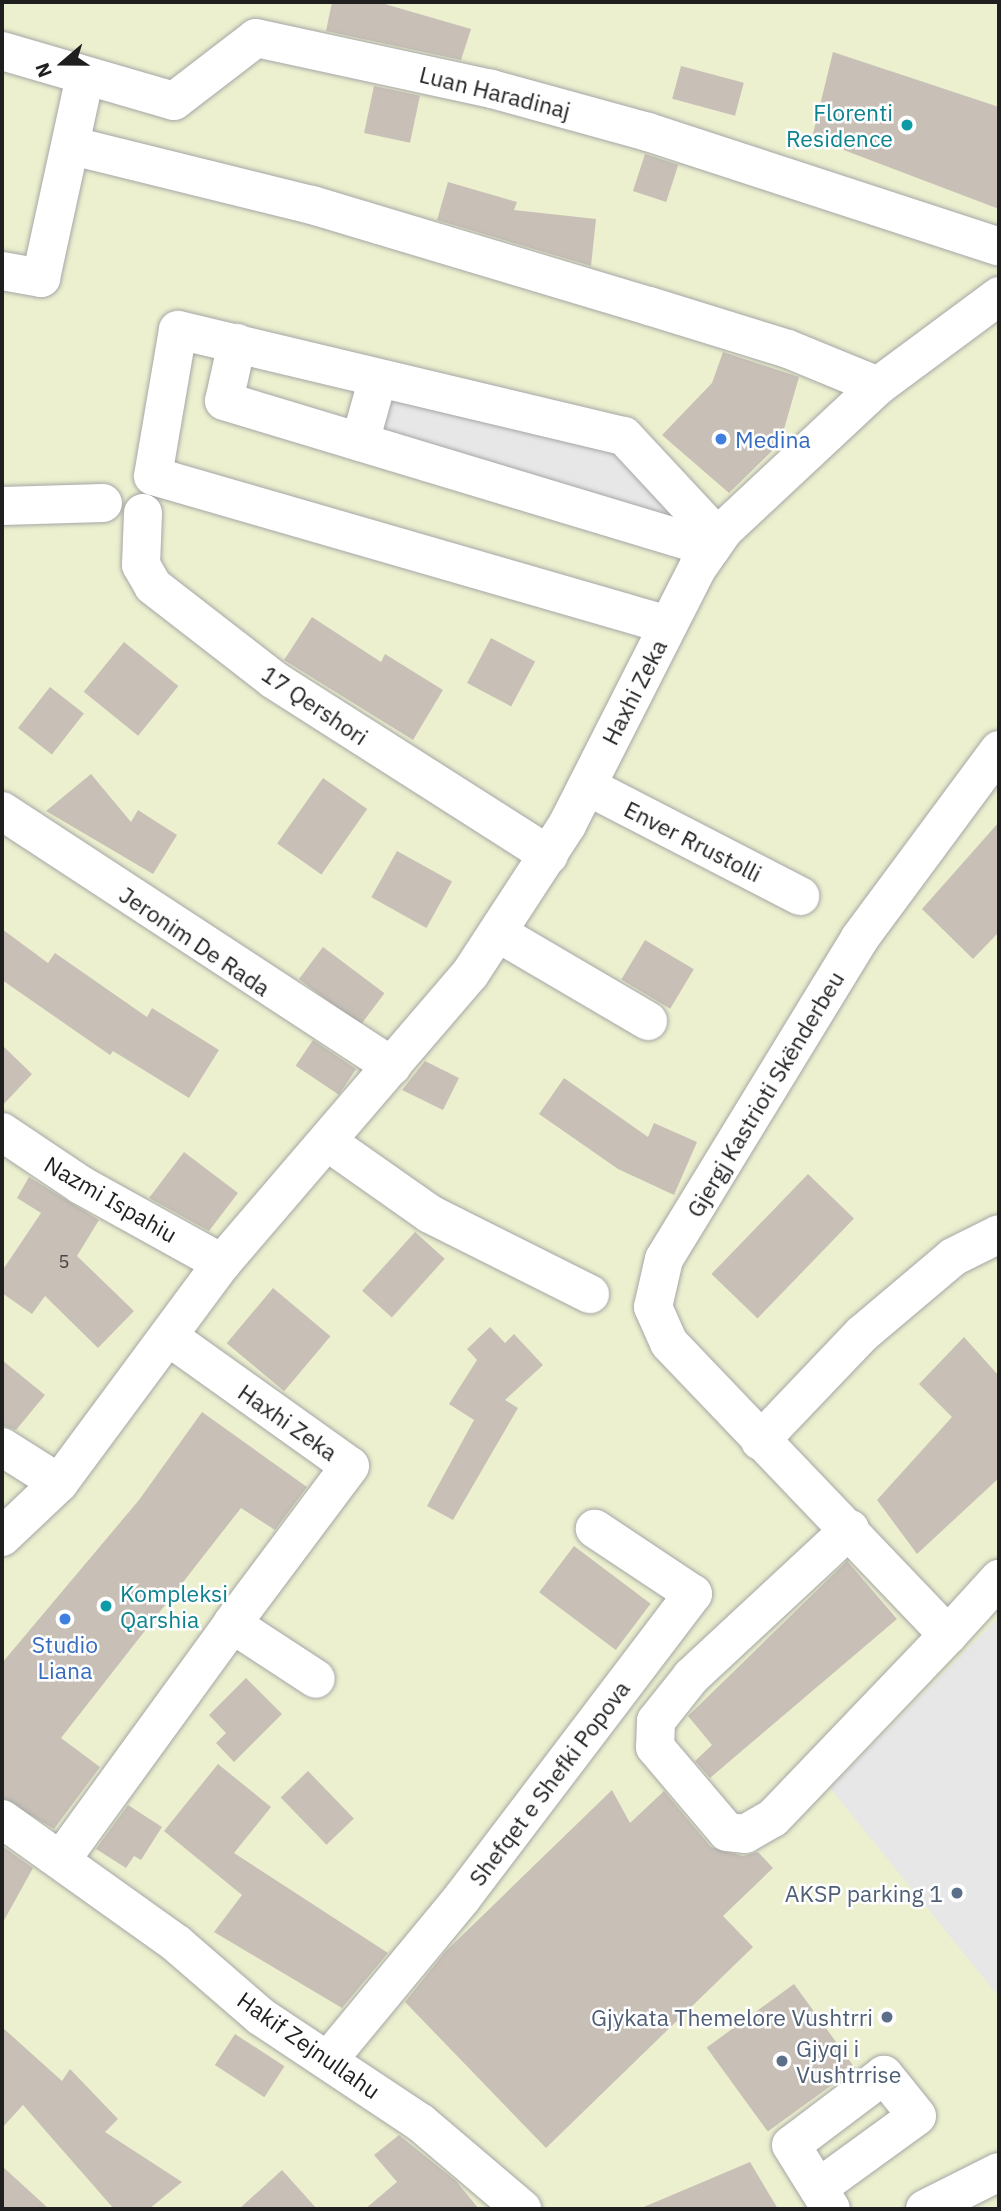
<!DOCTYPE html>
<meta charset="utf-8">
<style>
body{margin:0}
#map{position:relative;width:1001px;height:2211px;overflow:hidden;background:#f0ede4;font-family:"IBM Plex Sans",sans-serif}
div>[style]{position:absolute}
.farmland>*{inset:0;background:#ecf0ce;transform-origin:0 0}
.parking>*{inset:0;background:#e7e7e7}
.building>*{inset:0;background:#c8c0b7;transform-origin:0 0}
.roads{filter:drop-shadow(0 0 2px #a6a6a6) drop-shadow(0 0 2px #a6a6a6)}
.minor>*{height:38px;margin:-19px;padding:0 19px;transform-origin:19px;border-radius:19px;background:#fff}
.dots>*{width:19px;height:19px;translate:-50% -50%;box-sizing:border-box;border:4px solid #fff;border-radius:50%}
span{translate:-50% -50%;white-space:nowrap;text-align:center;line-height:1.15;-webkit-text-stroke:5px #fff;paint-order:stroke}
.number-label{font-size:19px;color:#494745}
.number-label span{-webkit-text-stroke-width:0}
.street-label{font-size:23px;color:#1f1f1f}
.culture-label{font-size:23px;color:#0d838f}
.right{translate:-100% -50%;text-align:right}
.left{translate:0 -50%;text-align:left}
.shop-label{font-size:23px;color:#366cbe}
.service-label{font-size:23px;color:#4e5e75}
.frame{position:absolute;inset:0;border:4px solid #1f1f1f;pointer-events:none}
.north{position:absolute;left:28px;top:28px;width:70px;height:70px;-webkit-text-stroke:5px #fff;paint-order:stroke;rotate:250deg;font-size:19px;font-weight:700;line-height:28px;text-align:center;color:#1f1f1f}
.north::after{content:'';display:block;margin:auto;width:24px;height:32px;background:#1f1f1f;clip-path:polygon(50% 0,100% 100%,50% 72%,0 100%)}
</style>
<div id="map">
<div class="farmland">
<div style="left:2px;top:2px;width:997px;height:2207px"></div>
</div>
<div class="parking">
<div style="clip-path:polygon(380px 383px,621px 439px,708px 538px,370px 438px)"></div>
<div style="clip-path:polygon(999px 1617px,999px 1997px,830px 1788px)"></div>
</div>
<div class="building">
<div style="clip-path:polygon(332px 2px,378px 2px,471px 29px,461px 60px,326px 31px)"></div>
<div style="clip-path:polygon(833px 52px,999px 107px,999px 209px,812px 138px)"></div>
<div style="left:681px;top:66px;width:65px;height:34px;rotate:15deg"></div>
<div style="left:374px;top:86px;width:47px;height:48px;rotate:12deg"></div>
<div style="left:645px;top:154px;width:35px;height:39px;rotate:18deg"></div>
<div style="clip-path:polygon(448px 182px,517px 202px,514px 210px,596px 219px,591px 266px,437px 220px)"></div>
<div style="clip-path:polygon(723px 352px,799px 377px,780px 443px,729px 493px,662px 435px,712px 383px)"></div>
<div style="clip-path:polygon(312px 617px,381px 662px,385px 654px,443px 690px,413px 740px,284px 660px)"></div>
<div style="left:491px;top:638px;width:50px;height:51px;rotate:28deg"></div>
<div style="left:124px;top:642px;width:70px;height:64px;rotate:39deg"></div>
<div style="left:50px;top:687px;width:43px;height:52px;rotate:38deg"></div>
<div style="clip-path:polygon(91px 774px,131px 822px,138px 810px,177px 835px,153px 874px,46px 811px)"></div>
<div style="left:323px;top:778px;width:54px;height:80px;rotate:35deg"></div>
<div style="clip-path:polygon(999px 822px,999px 932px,973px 959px,922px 909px)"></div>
<div style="left:397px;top:851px;width:63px;height:53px;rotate:29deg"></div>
<div style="clip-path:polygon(2px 929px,48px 963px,55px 953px,147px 1017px,152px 1008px,219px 1050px,189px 1098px,113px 1051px,110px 1055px,2px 980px)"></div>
<div style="left:645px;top:940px;width:57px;height:46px;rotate:31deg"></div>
<div style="left:323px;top:947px;width:77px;height:40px;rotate:37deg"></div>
<div style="left:313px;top:1040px;width:52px;height:31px;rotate:34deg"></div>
<div style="clip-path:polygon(2px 1045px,32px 1074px,2px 1106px)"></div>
<div style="clip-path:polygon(425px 1061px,459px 1078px,443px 1110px,402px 1090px)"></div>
<div style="clip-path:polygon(564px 1078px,648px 1137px,654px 1123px,697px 1142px,674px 1195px,618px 1169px,539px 1114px)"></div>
<div style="clip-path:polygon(184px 1152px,238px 1193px,209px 1231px,149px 1198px)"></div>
<div style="left:808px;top:1174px;width:64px;height:139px;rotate:44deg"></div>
<div style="clip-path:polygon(29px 1177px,99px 1220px,77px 1256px,134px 1311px,98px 1348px,45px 1296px,32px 1314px,2px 1293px,2px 1271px,41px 1213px,17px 1198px)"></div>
<div style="left:415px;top:1232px;width:40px;height:79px;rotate:42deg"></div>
<div style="left:273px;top:1288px;width:75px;height:72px;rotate:40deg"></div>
<div style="clip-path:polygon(490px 1327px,505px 1343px,514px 1334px,543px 1365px,505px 1400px,518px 1408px,453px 1520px,427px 1506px,474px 1420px,449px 1404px,477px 1360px,467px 1349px)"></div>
<div style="clip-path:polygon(964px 1337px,999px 1376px,999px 1478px,917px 1554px,877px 1500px,952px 1417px,919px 1384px)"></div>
<div style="clip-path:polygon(2px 1360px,45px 1395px,16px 1430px,2px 1425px)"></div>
<div style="clip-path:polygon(202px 1412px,307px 1487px,275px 1530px,241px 1508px,61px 1738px,100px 1767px,54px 1829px,2px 1798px,2px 1663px,139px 1500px)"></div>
<div style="left:574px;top:1546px;width:96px;height:58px;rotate:37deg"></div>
<div style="clip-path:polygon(847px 1561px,897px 1619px,710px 1778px,695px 1761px,712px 1745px,688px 1716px)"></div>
<div style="clip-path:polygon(246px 1678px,282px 1714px,234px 1762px,216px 1743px,226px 1733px,209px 1715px)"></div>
<div style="clip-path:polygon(218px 1764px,271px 1807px,234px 1853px,388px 1953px,342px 2008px,214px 1932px,242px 1895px,164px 1831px)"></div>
<div style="left:308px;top:1771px;width:66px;height:38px;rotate:46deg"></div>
<div style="clip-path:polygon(612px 1790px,630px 1823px,664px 1791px,711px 1847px,743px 1856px,758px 1852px,773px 1868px,723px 1916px,753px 1947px,546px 2148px,405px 2002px,446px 1951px)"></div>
<div style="clip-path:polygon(128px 1805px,162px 1827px,141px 1860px,134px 1856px,126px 1868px,96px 1849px)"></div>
<div style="clip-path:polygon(2px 1846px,33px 1868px,2px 1924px)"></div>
<div style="left:794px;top:1984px;width:104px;height:108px;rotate:54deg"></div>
<div style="clip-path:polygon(2px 2027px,62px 2081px,70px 2069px,118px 2119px,105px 2132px,182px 2182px,149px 2209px,114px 2209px,23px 2105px,2px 2128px)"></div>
<div style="left:235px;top:2034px;width:59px;height:37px;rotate:33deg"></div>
<div style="clip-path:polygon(399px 2135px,456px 2181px,479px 2209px,365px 2209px,397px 2182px,374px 2155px)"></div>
<div style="clip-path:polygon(750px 2162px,778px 2209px,639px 2209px)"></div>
<div style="clip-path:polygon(2px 2166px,49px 2209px,2px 2209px)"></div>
<div style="clip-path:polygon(282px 2170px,317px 2209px,239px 2209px)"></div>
</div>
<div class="roads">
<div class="minor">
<div style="left:2px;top:51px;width:179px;rotate:16.2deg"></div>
<div style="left:174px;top:101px;width:103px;rotate:-37.5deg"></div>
<div style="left:256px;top:38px;width:241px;rotate:12.2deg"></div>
<div style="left:492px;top:89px;width:162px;rotate:15.4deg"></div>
<div style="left:648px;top:132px;width:369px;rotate:18.1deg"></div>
<div style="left:73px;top:146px;width:246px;rotate:13.9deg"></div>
<div style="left:312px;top:205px;width:352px;rotate:16.7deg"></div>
<div style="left:649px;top:306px;width:145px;rotate:17.2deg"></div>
<div style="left:788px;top:349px;width:97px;rotate:22.3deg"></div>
<div style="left:2px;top:271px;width:40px;rotate:10deg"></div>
<div style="left:41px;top:278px;width:207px;rotate:-77.7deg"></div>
<div style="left:237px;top:343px;width:59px;rotate:102.6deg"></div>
<div style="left:224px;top:401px;width:509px;rotate:16.8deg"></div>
<div style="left:360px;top:442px;width:66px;rotate:-74.3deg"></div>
<div style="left:2px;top:506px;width:101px;rotate:-1.7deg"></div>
<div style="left:143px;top:513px;width:52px;rotate:92.2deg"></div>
<div style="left:141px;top:565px;width:24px;rotate:60deg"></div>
<div style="left:153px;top:586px;width:153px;rotate:37.8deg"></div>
<div style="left:274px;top:680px;width:326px;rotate:32.5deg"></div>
<div style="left:668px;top:625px;width:536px;rotate:-163.86deg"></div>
<div style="left:153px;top:476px;width:148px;rotate:-80.3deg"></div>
<div style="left:178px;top:330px;width:458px;rotate:13.4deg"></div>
<div style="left:624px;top:436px;width:138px;rotate:47.1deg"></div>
<div style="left:999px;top:750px;width:234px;rotate:126.5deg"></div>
<div style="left:860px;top:938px;width:376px;rotate:121.4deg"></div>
<div style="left:664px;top:1259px;width:49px;rotate:102.9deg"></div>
<div style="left:653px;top:1307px;width:39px;rotate:66deg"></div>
<div style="left:669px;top:1343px;width:404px;rotate:46.3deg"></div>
<div style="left:948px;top:1635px;width:76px;rotate:-47.7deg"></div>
<div style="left:587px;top:786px;width:240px;rotate:27.3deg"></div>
<div style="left:2px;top:811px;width:466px;rotate:33.2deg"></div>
<div style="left:498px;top:933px;width:174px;rotate:30.4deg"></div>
<div style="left:2px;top:1132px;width:95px;rotate:33.9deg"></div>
<div style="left:81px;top:1185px;width:161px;rotate:29deg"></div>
<div style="left:329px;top:1143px;width:123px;rotate:35.1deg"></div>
<div style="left:430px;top:1214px;width:179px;rotate:26.6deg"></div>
<div style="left:169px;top:1337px;width:222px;rotate:35.5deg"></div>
<div style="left:350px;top:1466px;width:197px;rotate:126.8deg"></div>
<div style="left:760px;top:1441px;width:148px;rotate:-46.4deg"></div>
<div style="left:862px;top:1334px;width:119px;rotate:-40.2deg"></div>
<div style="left:953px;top:1257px;width:51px;rotate:-26.6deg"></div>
<div style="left:2px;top:1447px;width:67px;rotate:32.3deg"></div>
<div style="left:850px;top:1529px;width:217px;rotate:137.1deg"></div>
<div style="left:691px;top:1677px;width:56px;rotate:128.5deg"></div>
<div style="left:656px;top:1721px;width:26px;rotate:92deg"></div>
<div style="left:655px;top:1747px;width:111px;rotate:49.7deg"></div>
<div style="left:727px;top:1832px;width:18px;rotate:6deg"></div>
<div style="left:745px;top:1834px;width:32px;rotate:-30deg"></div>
<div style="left:773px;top:1818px;width:253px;rotate:-46.3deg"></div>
<div style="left:2px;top:1537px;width:79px;rotate:-43.5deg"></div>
<div style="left:59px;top:1483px;width:274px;rotate:-53.5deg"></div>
<div style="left:222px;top:1263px;width:381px;rotate:-49.4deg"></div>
<div style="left:470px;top:974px;width:178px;rotate:-56.9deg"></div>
<div style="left:567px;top:825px;width:289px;rotate:-63.1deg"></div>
<div style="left:698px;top:567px;width:45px;rotate:-54.9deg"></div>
<div style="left:724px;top:530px;width:211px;rotate:-43.1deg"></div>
<div style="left:878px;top:386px;width:151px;rotate:-36.6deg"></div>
<div style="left:2px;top:1819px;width:215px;rotate:35.5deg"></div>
<div style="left:177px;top:1944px;width:110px;rotate:40.9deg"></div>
<div style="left:260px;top:2016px;width:193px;rotate:33.6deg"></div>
<div style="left:421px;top:2123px;width:133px;rotate:40.4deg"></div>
<div style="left:63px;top:1857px;width:288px;rotate:-54deg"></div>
<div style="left:232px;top:1624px;width:100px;rotate:33.2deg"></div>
<div style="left:329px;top:2059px;width:209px;rotate:-50.4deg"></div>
<div style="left:462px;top:1898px;width:382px;rotate:-52.8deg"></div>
<div style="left:693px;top:1594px;width:118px;rotate:-146.4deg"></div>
<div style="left:818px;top:2188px;width:122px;rotate:-36deg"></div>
<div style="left:917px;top:2116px;width:53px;rotate:-128.8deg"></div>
<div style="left:884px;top:2075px;width:116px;rotate:143deg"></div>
<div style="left:791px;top:2145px;width:75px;rotate:58deg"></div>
<div style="left:925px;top:2209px;width:83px;rotate:-26.6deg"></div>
</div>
</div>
<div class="dots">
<div style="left:907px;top:125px;background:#0f9aa8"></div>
<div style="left:721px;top:439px;background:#3f7fe0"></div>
<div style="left:106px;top:1606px;background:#0f9aa8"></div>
<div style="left:65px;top:1619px;background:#3f7fe0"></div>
<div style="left:957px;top:1893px;background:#5c6f8a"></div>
<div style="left:887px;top:2017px;background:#5c6f8a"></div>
<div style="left:782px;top:2061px;background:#5c6f8a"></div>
</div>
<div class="number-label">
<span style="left:64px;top:1262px">5</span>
</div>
<div class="street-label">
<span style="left:495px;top:92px;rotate:14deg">Luan Haradinaj</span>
<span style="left:634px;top:692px;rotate:-63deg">Haxhi Zeka</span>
<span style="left:315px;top:705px;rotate:34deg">17 Qershori</span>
<span style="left:693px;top:841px;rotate:27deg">Enver Rrustolli</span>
<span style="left:195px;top:941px;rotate:34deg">Jeronim De Rada</span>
<span style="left:765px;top:1094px;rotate:-59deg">Gjergj Kastrioti Skënderbeu</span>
<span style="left:111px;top:1199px;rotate:30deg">Nazmi Ispahiu</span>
<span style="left:288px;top:1422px;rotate:35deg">Haxhi Zeka</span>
<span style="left:549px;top:1783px;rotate:-53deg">Shefqet e Shefki Popova</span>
<span style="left:309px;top:2045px;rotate:35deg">Hakif Zejnullahu</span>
</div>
<div class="culture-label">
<span class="right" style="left:893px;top:125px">Florenti<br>Residence</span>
<span class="left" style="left:120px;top:1606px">Kompleksi<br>Qarshia</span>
</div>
<div class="shop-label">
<span class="left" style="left:735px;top:439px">Medina</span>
<span style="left:65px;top:1657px">Studio<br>Liana</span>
</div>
<div class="service-label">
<span class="right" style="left:943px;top:1893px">AKSP parking 1</span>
<span class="right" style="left:873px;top:2017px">Gjykata Themelore Vushtrri</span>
<span class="left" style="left:796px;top:2061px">Gjyqi i<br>Vushtrrise</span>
</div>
<div class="frame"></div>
<div class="north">N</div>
</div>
